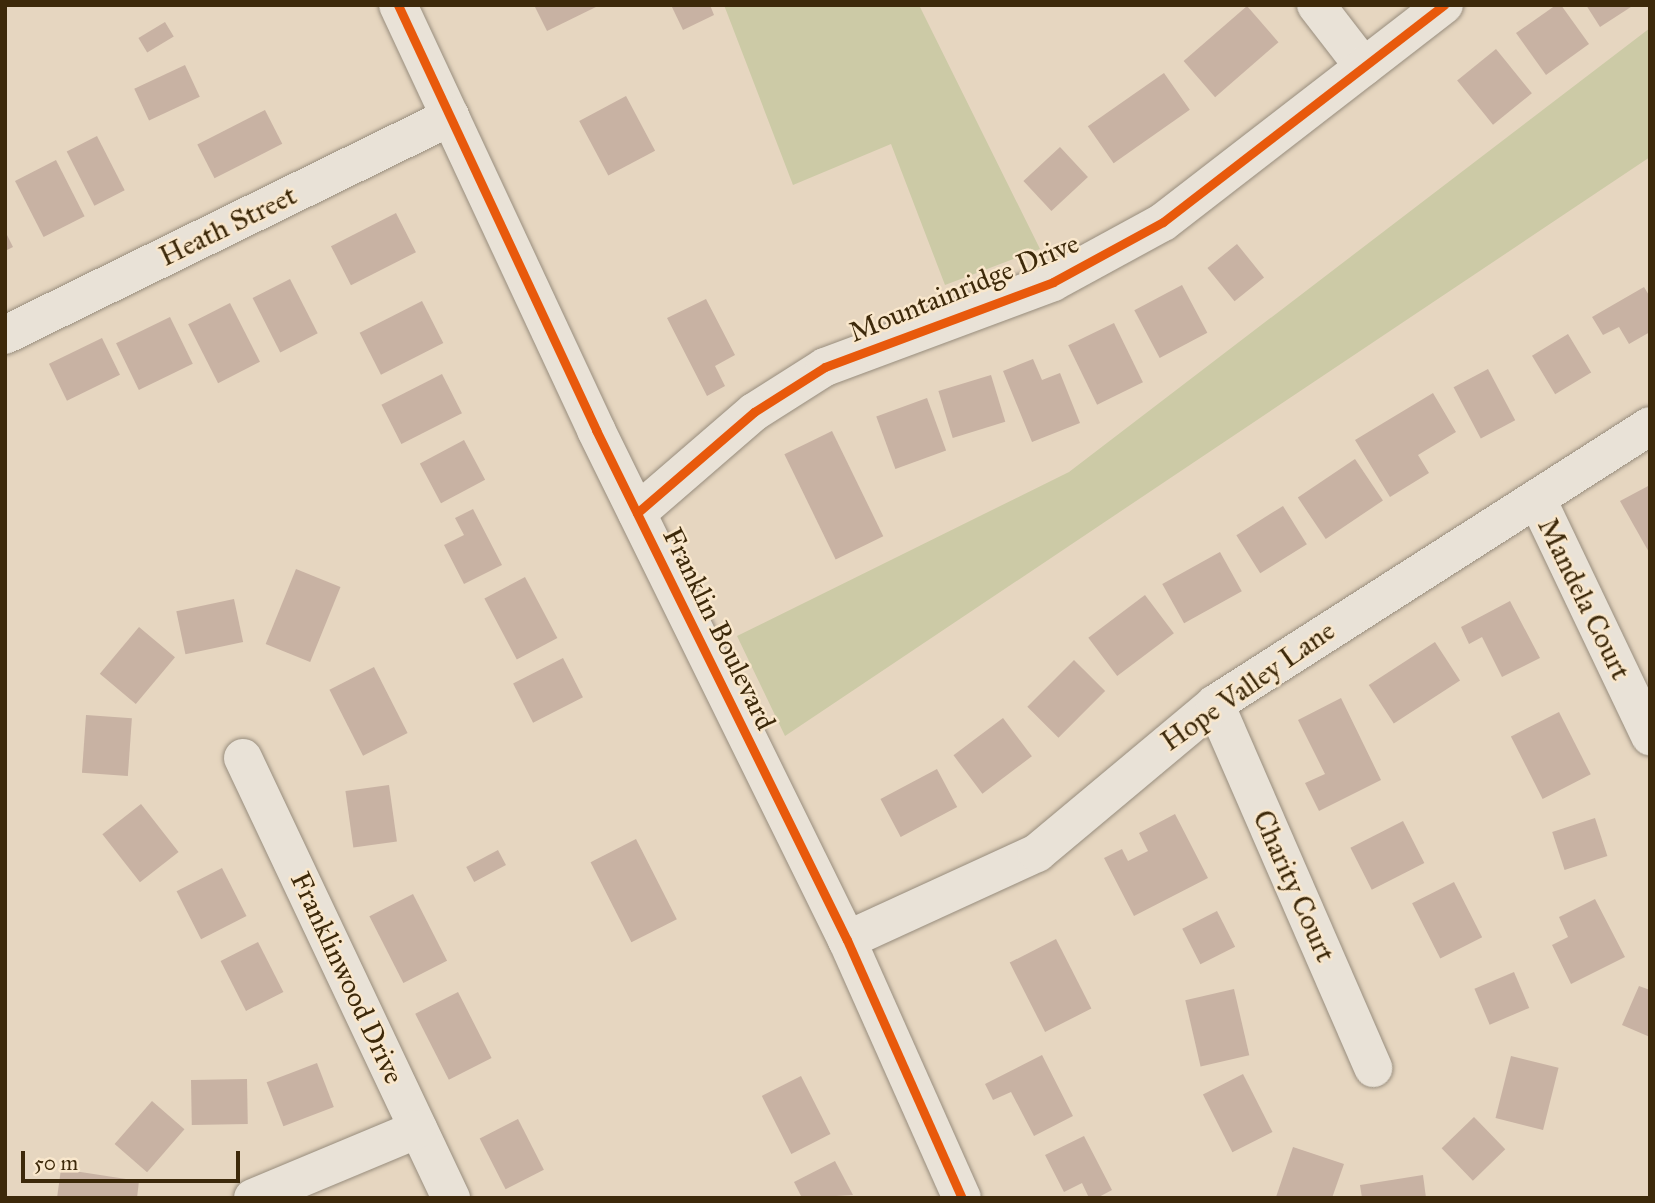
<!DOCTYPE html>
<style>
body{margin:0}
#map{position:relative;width:1655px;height:1203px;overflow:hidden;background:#e6d6c0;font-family:"IM FELL Great Primer",serif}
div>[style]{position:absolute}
.green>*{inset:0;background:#cccaa6}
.building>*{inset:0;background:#c8b2a3;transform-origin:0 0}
.roads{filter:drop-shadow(0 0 2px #988d7d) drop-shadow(0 0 2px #988d7d)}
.minor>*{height:38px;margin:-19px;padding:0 19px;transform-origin:19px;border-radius:19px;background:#e9e2d7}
.cycleway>*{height:9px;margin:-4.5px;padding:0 4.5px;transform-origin:4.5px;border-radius:4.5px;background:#e8590c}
span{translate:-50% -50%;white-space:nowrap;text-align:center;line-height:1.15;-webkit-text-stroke:5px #f9e7cc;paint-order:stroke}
.street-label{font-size:28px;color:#3d290a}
.frame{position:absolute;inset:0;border:7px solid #3d290a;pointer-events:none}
.scale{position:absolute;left:21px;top:1151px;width:219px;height:32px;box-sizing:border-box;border:4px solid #3d290a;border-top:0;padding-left:9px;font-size:21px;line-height:24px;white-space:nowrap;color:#3d290a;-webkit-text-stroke:5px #f9e7cc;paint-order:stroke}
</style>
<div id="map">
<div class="green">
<div style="clip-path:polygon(724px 5px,919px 5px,1040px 249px,945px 285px,891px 144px,793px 185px)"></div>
<div style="clip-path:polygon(1650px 28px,1650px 157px,785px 736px,737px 636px,1069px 472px)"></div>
</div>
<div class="building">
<div style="clip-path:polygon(534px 5px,600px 5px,547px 31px)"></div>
<div style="clip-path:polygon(671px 5px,710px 5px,714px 15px,683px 30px)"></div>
<div style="clip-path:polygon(1556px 5px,1561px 5px,1589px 44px,1546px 75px,1516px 33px)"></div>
<div style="clip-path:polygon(1586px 5px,1634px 5px,1600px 27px)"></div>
<div style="left:1247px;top:6px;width:48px;height:84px;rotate:49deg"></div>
<div style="left:165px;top:22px;width:17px;height:31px;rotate:59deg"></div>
<div style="left:1496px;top:49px;width:57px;height:50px;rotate:51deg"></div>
<div style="left:185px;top:65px;width:35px;height:56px;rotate:65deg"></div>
<div style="left:1164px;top:73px;width:45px;height:93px;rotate:55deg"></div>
<div style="left:626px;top:96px;width:62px;height:53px;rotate:62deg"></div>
<div style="left:265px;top:110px;width:38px;height:76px;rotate:63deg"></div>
<div style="left:97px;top:136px;width:61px;height:34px;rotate:63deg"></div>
<div style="left:1060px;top:147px;width:41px;height:50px;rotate:47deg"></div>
<div style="left:56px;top:160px;width:63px;height:46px;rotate:63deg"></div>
<div style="left:396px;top:213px;width:44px;height:73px;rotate:63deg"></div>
<div style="clip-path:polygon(5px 231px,13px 247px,5px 251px)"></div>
<div style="left:1237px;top:244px;width:43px;height:38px;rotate:51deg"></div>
<div style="left:290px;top:279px;width:61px;height:42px;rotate:63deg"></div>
<div style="left:1182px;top:285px;width:54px;height:54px;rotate:62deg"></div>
<div style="clip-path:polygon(1644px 287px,1650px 297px,1650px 332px,1629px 344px,1619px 327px,1603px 335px,1592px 317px)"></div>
<div style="clip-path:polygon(706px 299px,735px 355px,715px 366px,725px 386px,707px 396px,667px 318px)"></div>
<div style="left:422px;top:301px;width:47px;height:70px;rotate:63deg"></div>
<div style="left:230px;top:303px;width:66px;height:47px;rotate:63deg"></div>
<div style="left:170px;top:317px;width:52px;height:60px;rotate:64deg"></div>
<div style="left:1114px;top:323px;width:66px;height:51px;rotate:64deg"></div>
<div style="left:1568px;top:334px;width:45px;height:42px;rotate:59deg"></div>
<div style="left:102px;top:338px;width:41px;height:59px;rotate:64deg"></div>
<div style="clip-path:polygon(1033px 359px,1042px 380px,1060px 373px,1080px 423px,1032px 442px,1003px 371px)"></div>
<div style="left:1488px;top:369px;width:58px;height:39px;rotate:62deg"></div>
<div style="left:442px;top:374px;width:44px;height:68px;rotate:63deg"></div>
<div style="left:991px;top:375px;width:49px;height:55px;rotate:73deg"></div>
<div style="clip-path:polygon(1433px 393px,1456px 432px,1418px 455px,1429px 473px,1390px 497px,1355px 440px)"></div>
<div style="left:927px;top:398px;width:56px;height:54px;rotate:70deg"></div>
<div style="left:832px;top:431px;width:117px;height:53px;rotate:64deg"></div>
<div style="left:464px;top:440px;width:45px;height:50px;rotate:62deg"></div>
<div style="left:1355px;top:459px;width:50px;height:69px;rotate:56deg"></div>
<div style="clip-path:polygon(1650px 485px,1650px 554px,1620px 501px)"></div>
<div style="left:1283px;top:506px;width:45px;height:55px;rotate:58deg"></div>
<div style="clip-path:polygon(473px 509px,502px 565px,464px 584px,444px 545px,464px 535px,455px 518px)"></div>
<div style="left:1220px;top:552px;width:45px;height:66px;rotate:61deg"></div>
<div style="left:296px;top:569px;width:48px;height:81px;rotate:22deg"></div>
<div style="left:525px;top:577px;width:69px;height:46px;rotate:62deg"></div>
<div style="left:1145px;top:595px;width:48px;height:71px;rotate:53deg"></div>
<div style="left:234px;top:599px;width:44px;height:59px;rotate:78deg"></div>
<div style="clip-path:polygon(1510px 601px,1540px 658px,1502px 677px,1482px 637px,1469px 644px,1461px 627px)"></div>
<div style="left:139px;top:627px;width:47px;height:61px;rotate:40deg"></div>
<div style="left:1435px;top:642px;width:46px;height:79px;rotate:57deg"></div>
<div style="left:563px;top:658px;width:44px;height:56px;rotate:63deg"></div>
<div style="left:1074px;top:660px;width:44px;height:66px;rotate:45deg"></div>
<div style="left:374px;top:667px;width:74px;height:50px;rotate:63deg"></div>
<div style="clip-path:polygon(1341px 698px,1381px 780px,1319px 811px,1305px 783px,1325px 774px,1298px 720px)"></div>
<div style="left:1559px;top:712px;width:70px;height:54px;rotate:63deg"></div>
<div style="left:86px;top:715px;width:46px;height:58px;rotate:4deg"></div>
<div style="left:1003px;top:718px;width:48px;height:62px;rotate:53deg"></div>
<div style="left:937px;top:769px;width:43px;height:64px;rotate:62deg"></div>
<div style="left:389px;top:785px;width:57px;height:44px;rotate:82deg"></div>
<div style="left:141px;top:804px;width:61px;height:49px;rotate:52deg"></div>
<div style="clip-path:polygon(1175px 814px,1208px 878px,1134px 916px,1104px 858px,1122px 849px,1128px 861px,1148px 851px,1139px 833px)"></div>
<div style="left:1595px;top:818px;width:40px;height:45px;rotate:72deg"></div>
<div style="left:1403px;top:821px;width:47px;height:59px;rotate:63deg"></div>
<div style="left:636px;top:839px;width:90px;height:51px;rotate:63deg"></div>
<div style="left:498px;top:850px;width:17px;height:36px;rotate:62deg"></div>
<div style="left:222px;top:868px;width:54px;height:51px;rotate:63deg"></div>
<div style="left:1454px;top:882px;width:62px;height:47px;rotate:63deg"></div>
<div style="left:413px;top:894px;width:75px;height:49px;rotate:63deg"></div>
<div style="clip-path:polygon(1595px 899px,1625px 957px,1571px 984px,1552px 945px,1568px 937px,1559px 917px)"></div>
<div style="left:1217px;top:911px;width:40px;height:39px;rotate:63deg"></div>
<div style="left:1056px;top:939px;width:78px;height:52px;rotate:63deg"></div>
<div style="left:258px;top:942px;width:56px;height:42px;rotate:63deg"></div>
<div style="left:1514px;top:972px;width:39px;height:43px;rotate:67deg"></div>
<div style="clip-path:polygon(1639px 986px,1650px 990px,1650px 1037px,1622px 1025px)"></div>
<div style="left:1234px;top:989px;width:68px;height:50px;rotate:77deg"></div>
<div style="left:458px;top:992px;width:74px;height:48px;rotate:63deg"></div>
<div style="clip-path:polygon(1042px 1055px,1073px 1116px,1034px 1136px,1011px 1092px,993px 1100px,985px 1084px)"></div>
<div style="left:1511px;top:1056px;width:49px;height:64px;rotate:14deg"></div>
<div style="left:317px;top:1063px;width:47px;height:54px;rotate:69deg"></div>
<div style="left:1243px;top:1074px;width:65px;height:45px;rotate:63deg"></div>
<div style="left:801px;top:1076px;width:65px;height:44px;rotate:63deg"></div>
<div style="left:247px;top:1079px;width:45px;height:56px;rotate:89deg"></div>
<div style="left:152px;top:1101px;width:43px;height:57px;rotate:41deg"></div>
<div style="left:1474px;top:1117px;width:45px;height:45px;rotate:46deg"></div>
<div style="left:518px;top:1119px;width:57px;height:43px;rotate:63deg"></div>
<div style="clip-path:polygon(1084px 1136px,1112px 1190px,1097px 1198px,1089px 1198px,1082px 1183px,1064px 1192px,1045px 1155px)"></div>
<div style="clip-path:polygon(1293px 1147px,1344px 1164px,1332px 1198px,1276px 1197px)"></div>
<div style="clip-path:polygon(835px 1161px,853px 1195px,802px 1198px,794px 1182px)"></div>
<div style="clip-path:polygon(61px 1169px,139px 1181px,137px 1198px,57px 1198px)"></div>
<div style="clip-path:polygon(1423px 1175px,1426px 1198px,1362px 1198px,1360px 1185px)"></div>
</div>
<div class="roads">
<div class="minor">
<div style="left:398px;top:5px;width:469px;rotate:65deg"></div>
<div style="left:596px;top:430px;width:568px;rotate:63.8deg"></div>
<div style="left:847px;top:940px;width:282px;rotate:66deg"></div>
<div style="left:1316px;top:5px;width:78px;rotate:52.3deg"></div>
<div style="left:5px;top:335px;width:496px;rotate:-26.1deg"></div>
<div style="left:1537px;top:499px;width:263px;rotate:64.5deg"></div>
<div style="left:637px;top:513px;width:155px;rotate:-40.8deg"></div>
<div style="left:754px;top:412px;width:84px;rotate:-32.4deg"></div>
<div style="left:825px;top:367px;width:243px;rotate:-20.4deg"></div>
<div style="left:1053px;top:282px;width:125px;rotate:-28.6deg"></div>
<div style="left:1163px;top:222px;width:355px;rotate:-37.7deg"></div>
<div style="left:1215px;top:704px;width:397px;rotate:66.5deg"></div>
<div style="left:243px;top:758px;width:487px;rotate:64.7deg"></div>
<div style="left:847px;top:940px;width:209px;rotate:-24.6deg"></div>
<div style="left:1037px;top:853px;width:232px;rotate:-39.9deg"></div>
<div style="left:1215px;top:704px;width:516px;rotate:-32.58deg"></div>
<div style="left:253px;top:1198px;width:179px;rotate:-22.7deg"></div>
</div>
</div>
<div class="cycleway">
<div style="left:398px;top:5px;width:469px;rotate:65deg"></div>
<div style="left:596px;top:430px;width:568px;rotate:63.8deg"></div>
<div style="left:847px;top:940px;width:282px;rotate:66deg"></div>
<div style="left:637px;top:513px;width:155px;rotate:-40.8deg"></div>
<div style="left:754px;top:412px;width:84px;rotate:-32.4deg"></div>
<div style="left:825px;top:367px;width:243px;rotate:-20.4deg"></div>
<div style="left:1053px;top:282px;width:125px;rotate:-28.6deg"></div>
<div style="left:1163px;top:222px;width:355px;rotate:-37.7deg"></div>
</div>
<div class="street-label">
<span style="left:228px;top:226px;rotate:-26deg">Heath Street</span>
<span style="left:964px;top:288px;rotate:-22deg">Mountainridge Drive</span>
<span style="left:1584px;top:599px;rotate:64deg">Mandela Court</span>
<span style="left:719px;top:629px;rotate:64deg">Franklin Boulevard</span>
<span style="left:1248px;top:686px;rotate:-35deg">Hope Valley Lane</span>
<span style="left:1294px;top:886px;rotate:66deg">Charity Court</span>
<span style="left:347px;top:978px;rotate:65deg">Franklinwood Drive</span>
</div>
<div class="frame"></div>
<div class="scale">50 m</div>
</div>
